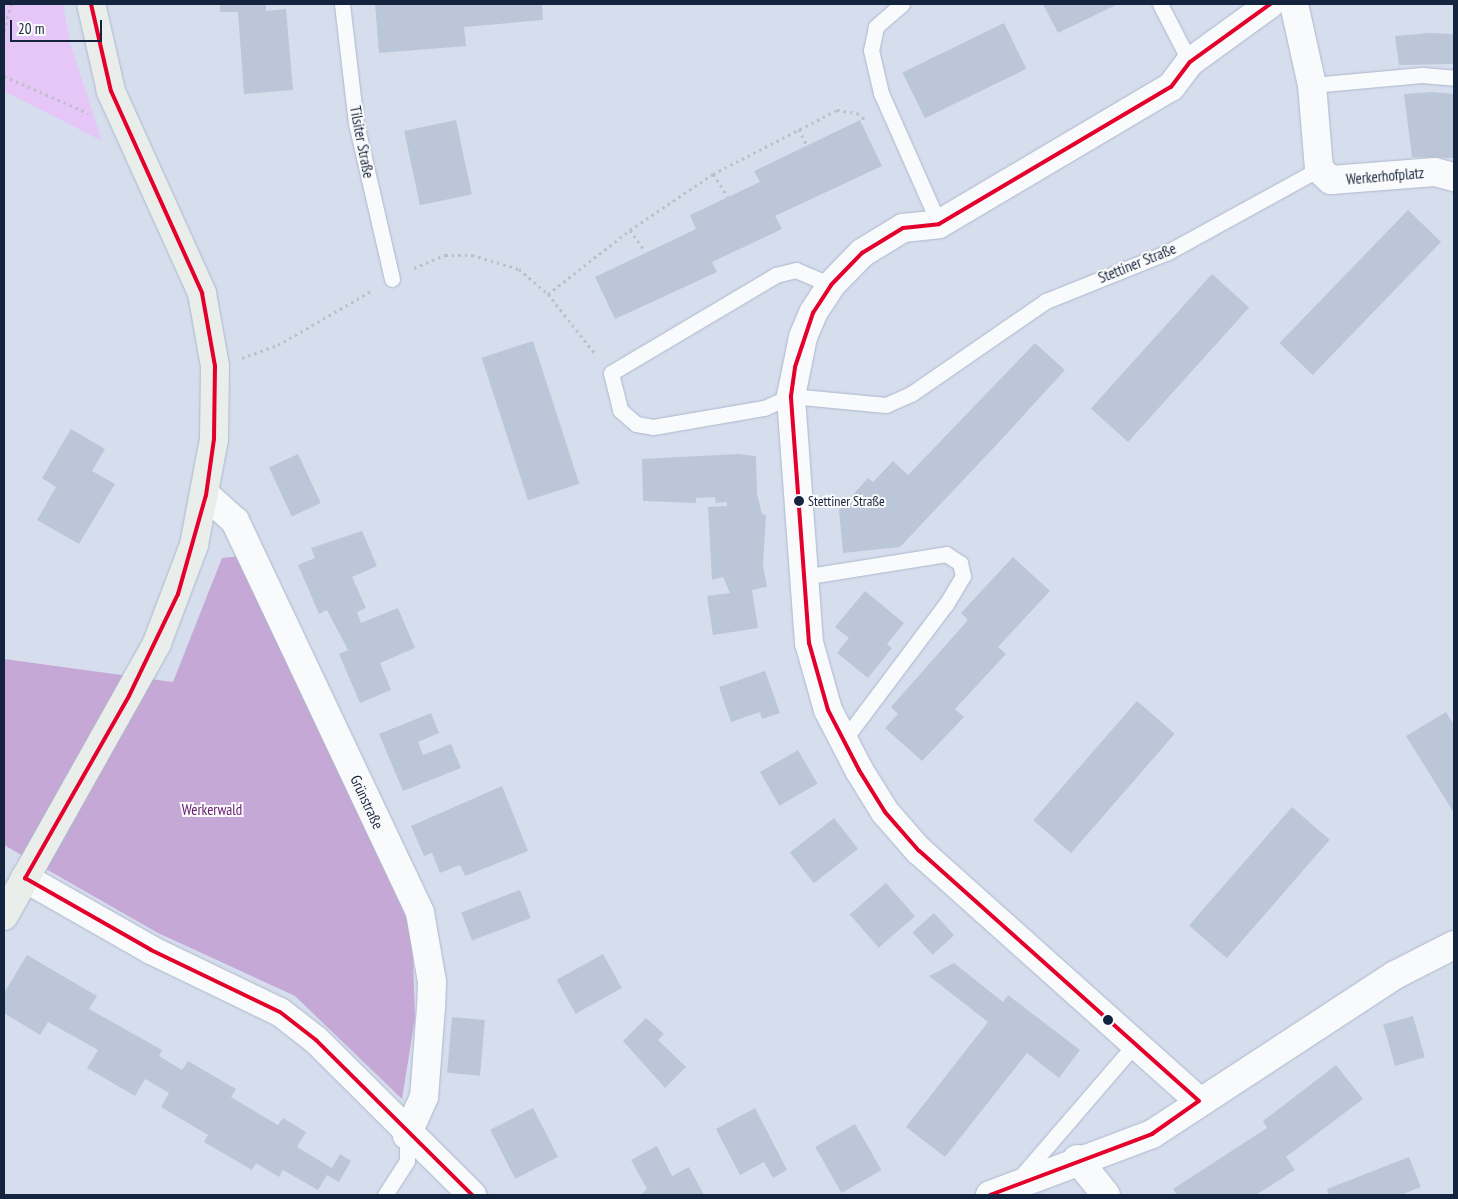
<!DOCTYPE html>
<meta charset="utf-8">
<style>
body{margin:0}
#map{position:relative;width:1458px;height:1199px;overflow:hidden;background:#d6deee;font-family:"PT Sans Narrow",sans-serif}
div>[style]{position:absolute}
.green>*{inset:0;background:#e5c6f7}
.forest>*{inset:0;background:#c6a8d6}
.building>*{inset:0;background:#bbc6d8;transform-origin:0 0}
.path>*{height:3px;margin-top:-1.5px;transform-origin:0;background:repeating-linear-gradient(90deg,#bcc0c8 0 2.5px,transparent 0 6.5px)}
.roads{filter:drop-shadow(0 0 1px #adb8cb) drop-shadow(0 0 1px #adb8cb)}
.service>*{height:15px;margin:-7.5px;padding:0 7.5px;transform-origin:7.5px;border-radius:7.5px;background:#f9fafc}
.minor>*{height:28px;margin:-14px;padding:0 14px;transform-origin:14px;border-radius:14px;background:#f9fafc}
.primary>*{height:28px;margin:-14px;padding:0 14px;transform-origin:14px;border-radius:14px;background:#e9eeeb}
.bus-1>*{height:4px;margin:-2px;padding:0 2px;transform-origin:2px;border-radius:2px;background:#e4002b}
.dots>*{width:14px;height:14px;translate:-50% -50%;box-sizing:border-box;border:2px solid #fbfbfb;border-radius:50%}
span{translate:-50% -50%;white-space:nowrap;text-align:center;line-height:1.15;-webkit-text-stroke:4px #fbfbfb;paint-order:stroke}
.bus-label{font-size:14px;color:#15243e}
.left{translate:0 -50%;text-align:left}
.street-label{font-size:15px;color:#15243e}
.park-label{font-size:15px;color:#651b73}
.frame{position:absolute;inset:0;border:5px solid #15243e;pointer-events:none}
.scale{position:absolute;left:10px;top:20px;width:92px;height:22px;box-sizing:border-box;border:2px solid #15243e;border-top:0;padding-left:6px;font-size:15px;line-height:18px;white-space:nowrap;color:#15243e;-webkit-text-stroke:4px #fbfbfb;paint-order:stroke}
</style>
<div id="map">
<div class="green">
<div style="clip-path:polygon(4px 4px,63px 4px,70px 43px,102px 141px,4px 91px)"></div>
</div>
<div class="forest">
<div style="clip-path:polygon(241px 556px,412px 927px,415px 1018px,402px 1099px,295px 996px,158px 933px,4px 845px,4px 659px,173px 682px,222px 558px)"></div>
</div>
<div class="building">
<div style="clip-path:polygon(220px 4px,266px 4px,266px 11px,286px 9px,293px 90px,244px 94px,238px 12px,220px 12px)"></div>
<div style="clip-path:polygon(375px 4px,542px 4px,543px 20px,464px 27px,466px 46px,379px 53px)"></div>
<div style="clip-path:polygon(1043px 4px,1118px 4px,1058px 33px)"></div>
<div style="left:1004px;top:23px;width:51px;height:113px;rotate:64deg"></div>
<div style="clip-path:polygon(1429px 33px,1454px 34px,1454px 64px,1399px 65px,1395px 36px)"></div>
<div style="clip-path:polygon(1432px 92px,1454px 94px,1454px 158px,1412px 157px,1404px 94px)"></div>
<div style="left:456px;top:120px;width:76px;height:53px;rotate:78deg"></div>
<div style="clip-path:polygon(860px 120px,882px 166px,775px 216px,782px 229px,712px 262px,717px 272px,615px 319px,595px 277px,696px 229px,690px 215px,760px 182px,754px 171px)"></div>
<div style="left:1408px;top:210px;width:46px;height:185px;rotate:44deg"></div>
<div style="left:1212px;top:274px;width:50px;height:181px;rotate:42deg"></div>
<div style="left:533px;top:341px;width:150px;height:54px;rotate:72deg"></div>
<div style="clip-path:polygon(1035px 343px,1065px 370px,1001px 440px,900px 547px,843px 553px,839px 510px,868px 478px,873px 482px,893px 461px,908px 475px)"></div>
<div style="clip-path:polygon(71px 429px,105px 449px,92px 471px,115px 484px,79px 544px,37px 520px,56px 487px,42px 478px)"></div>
<div style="left:298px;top:454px;width:54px;height:32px;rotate:65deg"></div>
<div style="clip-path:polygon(738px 454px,756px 456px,757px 494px,762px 514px,766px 515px,763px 566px,767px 587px,752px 590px,758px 628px,713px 635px,707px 596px,730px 593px,723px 577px,712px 580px,708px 507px,727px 506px,727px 502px,716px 503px,715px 497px,696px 498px,696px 503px,643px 501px,642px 459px)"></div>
<div style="clip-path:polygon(362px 531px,377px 566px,352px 577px,366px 608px,357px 612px,361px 623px,398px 608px,415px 648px,380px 663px,391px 690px,360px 703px,339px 654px,348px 650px,327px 610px,319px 614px,298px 565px,315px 558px,311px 548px)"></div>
<div style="clip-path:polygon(1013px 557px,1050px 591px,998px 647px,1006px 654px,955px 709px,964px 717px,922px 761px,885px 728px,898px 714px,891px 707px,968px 620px,961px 613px)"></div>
<div style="clip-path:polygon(865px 591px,904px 623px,887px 644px,892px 648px,868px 678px,837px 653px,849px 638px,835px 627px)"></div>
<div style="clip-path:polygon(765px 671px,780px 713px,762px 719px,760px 712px,731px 722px,719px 687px)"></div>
<div style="left:1137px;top:701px;width:50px;height:158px;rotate:41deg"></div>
<div style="clip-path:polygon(1446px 712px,1454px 725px,1454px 813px,1406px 736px)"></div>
<div style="clip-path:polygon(431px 713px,439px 733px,418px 742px,423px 755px,451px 744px,461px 768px,403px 791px,379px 734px)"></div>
<div style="left:798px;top:750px;width:39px;height:44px;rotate:60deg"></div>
<div style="clip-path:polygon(502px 786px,528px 851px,465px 876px,460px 865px,440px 873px,432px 853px,424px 856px,411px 826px)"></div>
<div style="left:1292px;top:807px;width:50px;height:157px;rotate:41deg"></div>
<div style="left:834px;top:818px;width:39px;height:56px;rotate:52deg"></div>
<div style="left:886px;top:883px;width:44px;height:48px;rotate:49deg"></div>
<div style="left:520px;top:890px;width:30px;height:63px;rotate:69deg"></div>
<div style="left:934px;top:913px;width:30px;height:29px;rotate:48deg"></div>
<div style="left:603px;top:954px;width:39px;height:53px;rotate:61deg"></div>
<div style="clip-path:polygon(27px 955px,97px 996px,89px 1009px,162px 1050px,159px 1056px,182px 1070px,188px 1061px,236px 1089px,231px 1097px,278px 1125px,283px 1118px,306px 1132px,297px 1147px,332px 1168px,340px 1154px,351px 1161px,339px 1182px,327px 1175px,318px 1190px,283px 1170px,279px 1177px,256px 1163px,252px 1170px,204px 1142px,208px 1135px,161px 1107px,169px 1093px,145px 1079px,135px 1096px,87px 1068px,98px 1050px,48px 1022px,40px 1035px,4px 1013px,4px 993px)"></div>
<div style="clip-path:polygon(954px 963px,1003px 1002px,1008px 995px,1080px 1050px,1059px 1078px,1027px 1053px,945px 1157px,906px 1127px,988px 1022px,929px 976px)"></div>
<div style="left:1413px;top:1016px;width:43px;height:31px;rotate:74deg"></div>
<div style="left:452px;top:1017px;width:33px;height:56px;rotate:5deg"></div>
<div style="clip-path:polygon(646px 1018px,664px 1034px,658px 1040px,686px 1067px,665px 1088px,623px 1041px)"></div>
<div style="clip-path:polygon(1336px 1065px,1363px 1099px,1286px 1157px,1295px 1170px,1256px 1195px,1177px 1195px,1173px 1189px,1267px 1128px,1263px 1121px)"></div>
<div style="left:533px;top:1108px;width:55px;height:48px;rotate:63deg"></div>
<div style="clip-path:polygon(755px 1108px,787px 1170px,773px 1178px,764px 1162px,740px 1175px,716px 1129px)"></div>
<div style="left:855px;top:1124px;width:53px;height:46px;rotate:60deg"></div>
<div style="clip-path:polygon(657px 1146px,672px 1176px,689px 1167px,704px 1195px,641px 1195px,647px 1189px,631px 1160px)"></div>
<div style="clip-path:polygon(1409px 1157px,1421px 1187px,1401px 1195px,1329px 1195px,1327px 1189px)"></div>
</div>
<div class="path">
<div style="left:4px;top:31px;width:28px;rotate:-75deg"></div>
<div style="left:4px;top:76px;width:92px;rotate:23.8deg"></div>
<div style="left:799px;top:129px;width:19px;rotate:65deg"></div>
<div style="left:713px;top:174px;width:27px;rotate:57deg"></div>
<div style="left:630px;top:230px;width:24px;rotate:55deg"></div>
<div style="left:414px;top:268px;width:34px;rotate:-23deg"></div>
<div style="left:445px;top:255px;width:27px"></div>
<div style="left:472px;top:255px;width:49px;rotate:16.6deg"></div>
<div style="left:519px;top:269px;width:38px;rotate:41deg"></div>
<div style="left:548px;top:294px;width:78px;rotate:51.8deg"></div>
<div style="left:548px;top:294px;width:104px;rotate:-38deg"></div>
<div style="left:630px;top:230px;width:100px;rotate:-34deg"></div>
<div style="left:713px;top:174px;width:140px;rotate:-27.3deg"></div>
<div style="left:837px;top:110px;width:20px;rotate:9deg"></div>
<div style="left:857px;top:113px;width:13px;rotate:39deg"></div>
<div style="left:242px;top:358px;width:38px;rotate:-20deg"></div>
<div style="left:278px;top:345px;width:110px;rotate:-30.1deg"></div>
</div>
<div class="roads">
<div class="service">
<div style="left:342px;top:4px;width:120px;rotate:83.3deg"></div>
<div style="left:356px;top:123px;width:160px;rotate:77deg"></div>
<div style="left:902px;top:4px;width:35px;rotate:139deg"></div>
<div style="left:876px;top:27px;width:24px;rotate:102deg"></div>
<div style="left:871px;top:50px;width:44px;rotate:76.9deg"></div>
<div style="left:881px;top:93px;width:143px;rotate:66.1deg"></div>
<div style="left:1160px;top:4px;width:65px;rotate:62.7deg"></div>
<div style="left:1312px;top:85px;width:110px;rotate:-5.2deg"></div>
<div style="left:1422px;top:75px;width:32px;rotate:5deg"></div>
<div style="left:831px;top:285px;width:38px;rotate:-157deg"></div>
<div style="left:796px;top:270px;width:21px;rotate:166deg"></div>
<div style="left:776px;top:275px;width:192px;rotate:149.3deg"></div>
<div style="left:611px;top:373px;width:38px;rotate:76deg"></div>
<div style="left:620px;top:410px;width:21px;rotate:41deg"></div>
<div style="left:636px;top:424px;width:17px;rotate:10deg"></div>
<div style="left:653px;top:427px;width:113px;rotate:-9.7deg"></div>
<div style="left:764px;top:408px;width:30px;rotate:-24deg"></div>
<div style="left:791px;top:396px;width:95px;rotate:5.4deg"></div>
<div style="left:886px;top:405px;width:27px;rotate:-24deg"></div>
<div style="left:911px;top:394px;width:164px;rotate:-34.6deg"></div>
<div style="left:1046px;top:301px;width:131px;rotate:-21.9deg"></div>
<div style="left:1168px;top:252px;width:172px;rotate:-28.8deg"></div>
<div style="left:803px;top:577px;width:145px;rotate:-9.1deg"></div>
<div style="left:946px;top:554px;width:17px;rotate:33deg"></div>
<div style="left:960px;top:563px;width:13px;rotate:77deg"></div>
<div style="left:963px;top:576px;width:33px;rotate:121deg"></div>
<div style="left:946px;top:604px;width:171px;rotate:126.9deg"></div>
<div style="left:1018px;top:1180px;width:181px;rotate:-49.3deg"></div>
<div style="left:385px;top:1195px;width:40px;rotate:-57.1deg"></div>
<div style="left:407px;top:1161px;width:26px;rotate:-90deg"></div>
</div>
<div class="minor">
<div style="left:1294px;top:4px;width:83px;rotate:77.5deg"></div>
<div style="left:1312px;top:85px;width:84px;rotate:85.2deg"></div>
<div style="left:1319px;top:169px;width:16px;rotate:43deg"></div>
<div style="left:1331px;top:180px;width:104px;rotate:-4.4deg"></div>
<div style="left:1435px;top:172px;width:20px;rotate:15deg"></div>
<div style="left:206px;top:495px;width:39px;rotate:42deg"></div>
<div style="left:235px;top:521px;width:433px;rotate:64.7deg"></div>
<div style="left:420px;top:913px;width:70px;rotate:80.1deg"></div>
<div style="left:432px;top:982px;width:25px;rotate:92deg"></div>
<div style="left:431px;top:1007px;width:90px;rotate:94.4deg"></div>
<div style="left:424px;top:1097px;width:42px;rotate:114.1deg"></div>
<div style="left:25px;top:878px;width:145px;rotate:29.7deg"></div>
<div style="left:151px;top:950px;width:143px;rotate:25.7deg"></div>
<div style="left:280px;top:1012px;width:46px;rotate:37.9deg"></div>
<div style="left:316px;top:1040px;width:220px;rotate:44.8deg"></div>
<div style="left:1199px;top:1101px;width:375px;rotate:-138.2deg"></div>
<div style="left:919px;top:851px;width:52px;rotate:-131.1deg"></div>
<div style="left:885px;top:812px;width:49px;rotate:-121.8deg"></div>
<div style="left:859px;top:770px;width:68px;rotate:-117.3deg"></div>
<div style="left:828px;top:710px;width:70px;rotate:-105.8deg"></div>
<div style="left:809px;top:643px;width:248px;rotate:-94.2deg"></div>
<div style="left:791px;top:396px;width:60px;rotate:-78.5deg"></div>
<div style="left:803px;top:337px;width:26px;rotate:-67deg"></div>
<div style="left:813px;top:313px;width:33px;rotate:-57deg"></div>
<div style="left:831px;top:285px;width:45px;rotate:-45.9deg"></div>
<div style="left:862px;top:253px;width:48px;rotate:-31.4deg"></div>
<div style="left:903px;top:228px;width:36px;rotate:-6deg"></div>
<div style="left:939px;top:224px;width:269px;rotate:-30.6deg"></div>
<div style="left:1171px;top:87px;width:31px;rotate:-53deg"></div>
<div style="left:1190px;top:62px;width:99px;rotate:-35.9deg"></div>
<div style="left:1077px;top:1159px;width:46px;rotate:51.1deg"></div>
<div style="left:990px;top:1195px;width:173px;rotate:-20.6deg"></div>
<div style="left:1152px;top:1134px;width:290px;rotate:-33.2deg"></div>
<div style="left:1395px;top:975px;width:66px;rotate:-27deg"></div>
</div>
<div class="primary">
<div style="left:4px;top:916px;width:313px;rotate:-60.7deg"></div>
<div style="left:157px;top:643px;width:105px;rotate:-69.3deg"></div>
<div style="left:194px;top:545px;width:108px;rotate:-79.3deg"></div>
<div style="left:214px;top:439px;width:73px;rotate:-89.2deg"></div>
<div style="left:215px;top:366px;width:74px;rotate:-100.1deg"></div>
<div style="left:202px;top:293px;width:222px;rotate:-114.3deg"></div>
<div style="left:111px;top:91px;width:89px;rotate:-102.9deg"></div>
</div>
</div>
<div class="bus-1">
<div style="left:91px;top:4px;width:89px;rotate:77.1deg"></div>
<div style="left:111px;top:91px;width:222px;rotate:65.7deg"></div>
<div style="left:202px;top:293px;width:74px;rotate:79.9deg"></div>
<div style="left:215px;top:366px;width:73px;rotate:90.8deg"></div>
<div style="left:214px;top:439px;width:57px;rotate:98.1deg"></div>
<div style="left:206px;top:495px;width:103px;rotate:105.8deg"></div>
<div style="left:178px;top:594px;width:113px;rotate:115.7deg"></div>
<div style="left:129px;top:696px;width:210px;rotate:119.7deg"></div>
<div style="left:25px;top:878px;width:145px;rotate:29.7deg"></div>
<div style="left:151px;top:950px;width:143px;rotate:25.7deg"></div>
<div style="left:280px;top:1012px;width:46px;rotate:37.9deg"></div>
<div style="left:316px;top:1040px;width:220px;rotate:44.8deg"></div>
<div style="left:990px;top:1195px;width:173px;rotate:-20.6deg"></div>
<div style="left:1152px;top:1134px;width:57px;rotate:-35.1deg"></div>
<div style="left:1199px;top:1101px;width:375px;rotate:-138.2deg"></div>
<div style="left:919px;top:851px;width:52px;rotate:-131.1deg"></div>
<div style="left:885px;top:812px;width:49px;rotate:-121.8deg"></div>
<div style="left:859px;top:770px;width:68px;rotate:-117.3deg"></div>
<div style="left:828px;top:710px;width:70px;rotate:-105.8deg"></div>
<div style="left:809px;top:643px;width:248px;rotate:-94.2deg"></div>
<div style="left:791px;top:396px;width:29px;rotate:-82deg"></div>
<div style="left:795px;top:367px;width:57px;rotate:-71.6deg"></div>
<div style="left:813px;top:313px;width:33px;rotate:-57deg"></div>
<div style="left:831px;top:285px;width:45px;rotate:-45.9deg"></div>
<div style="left:862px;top:253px;width:48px;rotate:-31.4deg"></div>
<div style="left:903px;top:228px;width:36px;rotate:-6deg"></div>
<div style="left:939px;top:224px;width:269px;rotate:-30.6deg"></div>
<div style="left:1171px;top:87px;width:31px;rotate:-53deg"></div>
<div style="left:1190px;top:62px;width:99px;rotate:-35.9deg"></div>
</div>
<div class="dots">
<div style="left:799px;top:501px;background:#15243e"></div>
<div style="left:1108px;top:1020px;background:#15243e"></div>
</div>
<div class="bus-label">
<span class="left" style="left:808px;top:501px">Stettiner Straße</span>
</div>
<div class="street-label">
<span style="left:362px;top:142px;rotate:79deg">Tilsiter Straße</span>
<span style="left:1385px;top:176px;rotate:-5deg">Werkerhofplatz</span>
<span style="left:1137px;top:263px;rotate:-22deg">Stettiner Straße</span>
<span style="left:367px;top:802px;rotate:65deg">Grünstraße</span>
</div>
<div class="park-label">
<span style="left:212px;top:810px">Werkerwald</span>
</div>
<div class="frame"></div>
<div class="scale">20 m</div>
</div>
